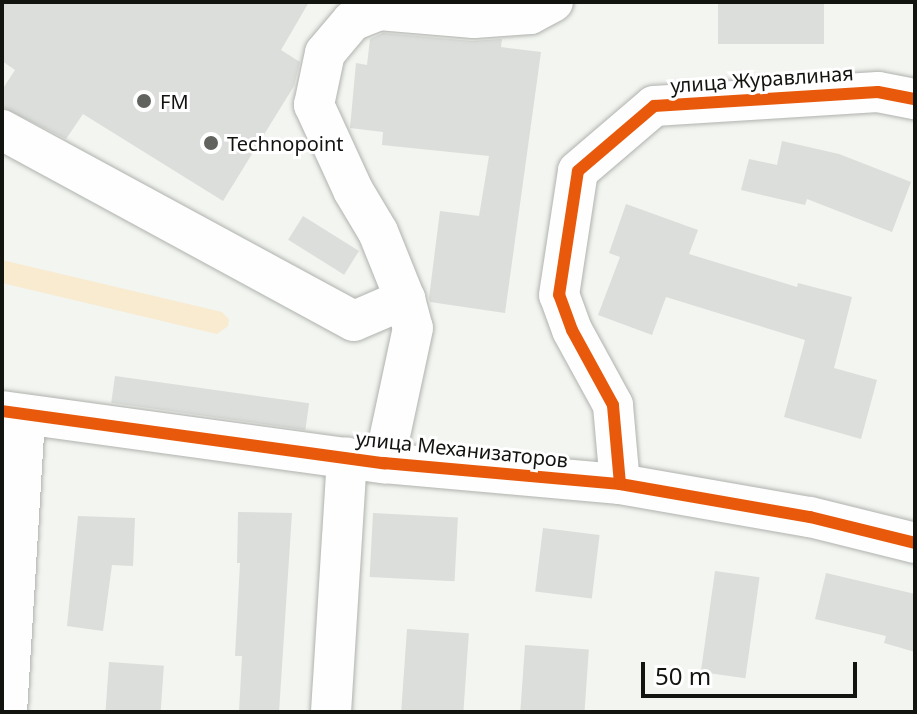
<!DOCTYPE html>
<meta charset="utf-8">
<style>
body{margin:0}
#map{position:relative;width:917px;height:714px;overflow:hidden;background:#f2f5f0;font-family:"Noto Sans",sans-serif}
div>[style]{position:absolute}
.green>*{inset:0;background:#f8ebcf}
.building>*{inset:0;background:#dbdeda;transform-origin:0 0}
.roads{filter:drop-shadow(0 0 2px #b0b2ae) drop-shadow(0 0 2px #b0b2ae)}
.minor>*{height:40px;margin:-20px;padding:0 20px;transform-origin:20px;border-radius:20px;background:#fdfefd}
.cycleway>*{height:12px;margin:-6px;padding:0 6px;transform-origin:6px;border-radius:6px;background:#e8590c}
.dots>*{width:22px;height:22px;translate:-50% -50%;box-sizing:border-box;border:4px solid #fff;border-radius:50%}
span{translate:-50% -50%;white-space:nowrap;text-align:center;line-height:1.15;-webkit-text-stroke:6px #fff;paint-order:stroke}
.street-label{font-size:20px;color:#121410}
.poi-label{font-size:20px;color:#121410}
.left{translate:0 -50%;text-align:left}
.frame{position:absolute;inset:0;border:4px solid #121410;pointer-events:none}
.scale{position:absolute;left:641px;top:662px;width:216px;height:36px;box-sizing:border-box;border:4px solid #121410;border-top:0;padding-left:10px;font-size:24px;line-height:28px;white-space:nowrap;color:#121410;-webkit-text-stroke:6px #fff;paint-order:stroke}
</style>
<div id="map">
<div class="green">
<div style="clip-path:polygon(2px 260px,222px 312px,229px 319px,228px 326px,217px 334px,2px 283px)"></div>
</div>
<div class="building">
<div style="clip-path:polygon(2px 2px,309px 2px,281px 50px,300px 62px,294px 86px,223px 201px,83px 114px,66px 139px,2px 107px,2px 90px,15px 70px,2px 61px)"></div>
<div style="left:718px;top:2px;width:106px;height:42px"></div>
<div style="clip-path:polygon(383px 33px,472px 41px,502px 39px,501px 47px,541px 52px,505px 313px,430px 302px,429px 298px,440px 211px,479px 216px,489px 156px,382px 145px,383px 132px,350px 128px,356px 63px,367px 65px,370px 39px)"></div>
<div style="clip-path:polygon(782px 141px,839px 154px,911px 182px,892px 232px,807px 199px,805px 205px,741px 190px,749px 159px,777px 165px)"></div>
<div style="clip-path:polygon(626px 204px,698px 230px,689px 254px,797px 287px,798px 283px,852px 297px,834px 368px,877px 380px,861px 439px,784px 417px,805px 340px,666px 297px,652px 335px,598px 315px,620px 257px,609px 253px)"></div>
<div style="left:303px;top:216px;width:66px;height:28px;rotate:32deg"></div>
<div style="left:115px;top:376px;width:196px;height:27px;rotate:8deg"></div>
<div style="clip-path:polygon(238px 512px,292px 513px,279px 712px,239px 712px,242px 656px,235px 656px,240px 563px,237px 563px)"></div>
<div style="left:373px;top:513px;width:85px;height:64px;rotate:3deg"></div>
<div style="clip-path:polygon(78px 516px,135px 518px,133px 566px,112px 565px,103px 631px,67px 626px)"></div>
<div style="left:543px;top:528px;width:57px;height:64px;rotate:7deg"></div>
<div style="left:715px;top:571px;width:45px;height:102px;rotate:8deg"></div>
<div style="clip-path:polygon(826px 573px,915px 594px,915px 652px,884px 643px,886px 636px,815px 619px)"></div>
<div style="left:407px;top:629px;width:62px;height:83px;rotate:4deg"></div>
<div style="left:525px;top:645px;width:64px;height:67px;rotate:4deg"></div>
<div style="left:109px;top:662px;width:55px;height:50px;rotate:4deg"></div>
</div>
<div class="roads">
<div class="minor">
<div style="left:2px;top:130px;width:400px;rotate:28.5deg"></div>
<div style="left:354px;top:321px;width:56px;rotate:-23.3deg"></div>
<div style="left:405px;top:299px;width:30px;rotate:75deg"></div>
<div style="left:413px;top:328px;width:138px;rotate:102.1deg"></div>
<div style="left:405px;top:299px;width:72px;rotate:-111.9deg"></div>
<div style="left:378px;top:232px;width:49px;rotate:-120.8deg"></div>
<div style="left:353px;top:190px;width:94px;rotate:-114.6deg"></div>
<div style="left:314px;top:105px;width:53px;rotate:-78.1deg"></div>
<div style="left:325px;top:53px;width:42px;rotate:-49.8deg"></div>
<div style="left:352px;top:21px;width:29px;rotate:-22deg"></div>
<div style="left:379px;top:10px;width:95px;rotate:4.8deg"></div>
<div style="left:474px;top:18px;width:56px;rotate:-4.1deg"></div>
<div style="left:530px;top:14px;width:26px;rotate:-28deg"></div>
<div style="left:2px;top:411px;width:386px;rotate:7.8deg"></div>
<div style="left:384px;top:463px;width:237px;rotate:5.1deg"></div>
<div style="left:620px;top:484px;width:193px;rotate:9.9deg"></div>
<div style="left:810px;top:517px;width:108px;rotate:13.9deg"></div>
<div style="left:620px;top:484px;width:79px;rotate:-95.1deg"></div>
<div style="left:613px;top:405px;width:85px;rotate:-118.7deg"></div>
<div style="left:572px;top:330px;width:37px;rotate:-110deg"></div>
<div style="left:559px;top:295px;width:125px;rotate:-81.3deg"></div>
<div style="left:578px;top:171px;width:100px;rotate:-40.5deg"></div>
<div style="left:654px;top:106px;width:224px;rotate:-3.6deg"></div>
<div style="left:878px;top:92px;width:38px;rotate:11deg"></div>
<div style="left:7px;top:712px;width:298px;rotate:-86.5deg"></div>
<div style="left:331px;top:712px;width:255px;rotate:-86.4deg"></div>
</div>
</div>
<div class="cycleway">
<div style="left:2px;top:411px;width:386px;rotate:7.8deg"></div>
<div style="left:384px;top:463px;width:237px;rotate:5.1deg"></div>
<div style="left:620px;top:484px;width:193px;rotate:9.9deg"></div>
<div style="left:810px;top:517px;width:108px;rotate:13.9deg"></div>
<div style="left:620px;top:484px;width:79px;rotate:-95.1deg"></div>
<div style="left:613px;top:405px;width:85px;rotate:-118.7deg"></div>
<div style="left:572px;top:330px;width:37px;rotate:-110deg"></div>
<div style="left:559px;top:295px;width:125px;rotate:-81.3deg"></div>
<div style="left:578px;top:171px;width:100px;rotate:-40.5deg"></div>
<div style="left:654px;top:106px;width:224px;rotate:-3.6deg"></div>
<div style="left:878px;top:92px;width:38px;rotate:11deg"></div>
</div>
<div class="dots">
<div style="left:144px;top:101px;background:#60635e"></div>
<div style="left:211px;top:143px;background:#60635e"></div>
</div>
<div class="street-label">
<span style="left:762px;top:79px;rotate:-4deg">улица Журавлиная</span>
<span style="left:462px;top:449px;rotate:6deg">улица Механизаторов</span>
</div>
<div class="poi-label">
<span class="left" style="left:160px;top:101px">FM</span>
<span class="left" style="left:227px;top:143px">Technopoint</span>
</div>
<div class="frame"></div>
<div class="scale">50 m</div>
</div>
